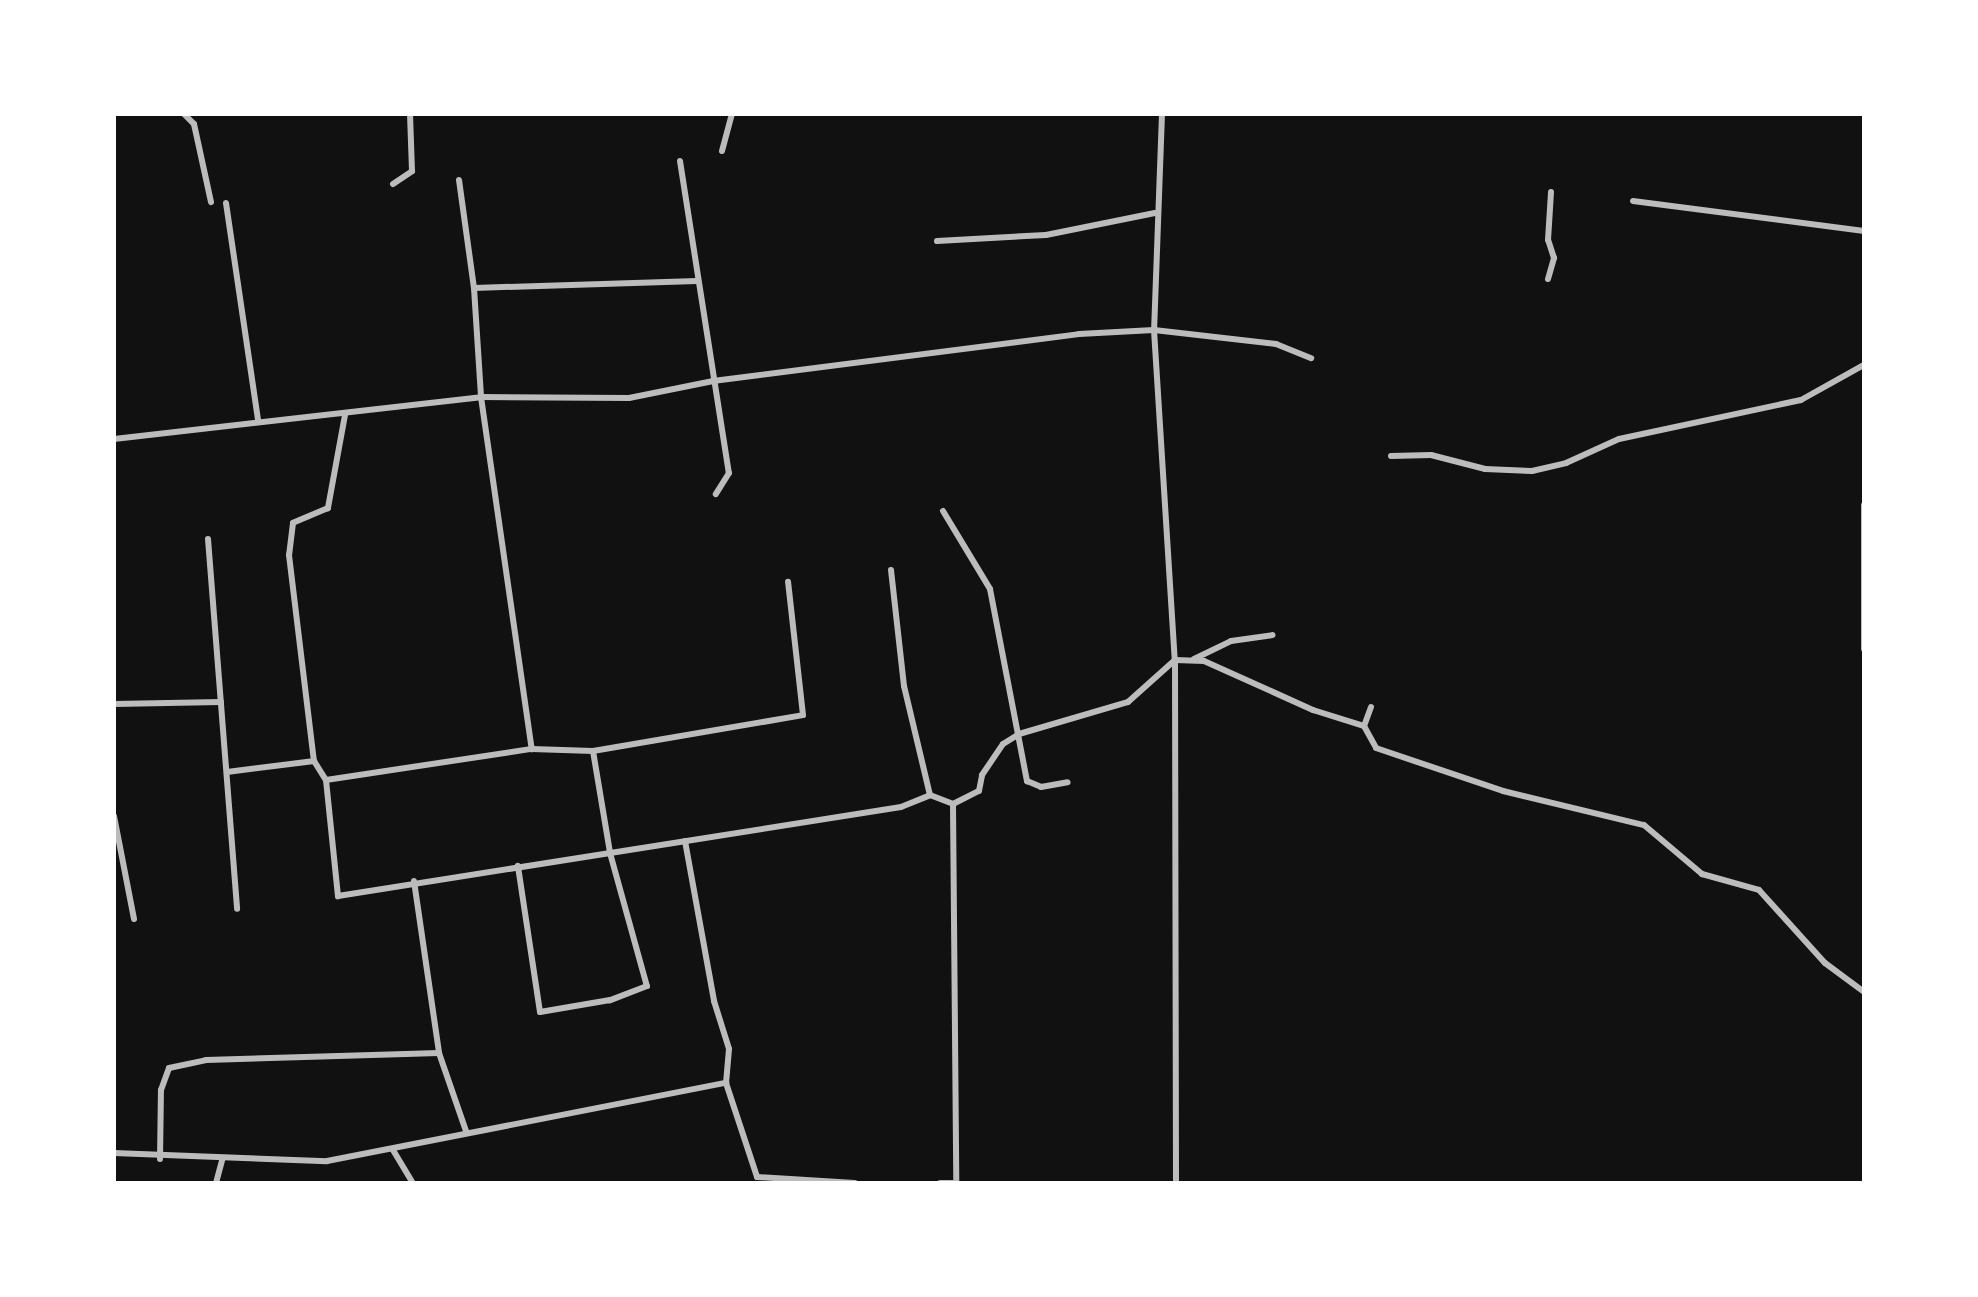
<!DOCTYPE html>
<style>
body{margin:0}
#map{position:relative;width:1978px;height:1297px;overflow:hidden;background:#111;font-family:Karla,sans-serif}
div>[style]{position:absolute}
.minor>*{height:6px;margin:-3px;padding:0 3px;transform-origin:3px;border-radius:3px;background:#bcbcbc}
span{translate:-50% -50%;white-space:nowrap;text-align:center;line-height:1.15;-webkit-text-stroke:6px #fff;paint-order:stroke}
.frame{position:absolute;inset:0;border:116px solid #fff;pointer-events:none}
</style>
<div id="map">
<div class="minor">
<div style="left:184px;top:114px;width:14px;rotate:45deg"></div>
<div style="left:194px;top:124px;width:80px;rotate:77.7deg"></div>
<div style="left:1162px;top:114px;width:216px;rotate:92.1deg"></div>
<div style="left:1154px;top:330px;width:331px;rotate:86.4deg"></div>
<div style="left:1175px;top:660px;width:523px;rotate:89.89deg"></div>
<div style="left:722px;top:151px;width:38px;rotate:-75deg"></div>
<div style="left:680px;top:161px;width:316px;rotate:81.1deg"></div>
<div style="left:729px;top:473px;width:25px;rotate:122deg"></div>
<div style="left:459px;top:180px;width:109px;rotate:82.1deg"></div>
<div style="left:474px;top:288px;width:109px;rotate:86.3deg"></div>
<div style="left:481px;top:397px;width:356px;rotate:81.8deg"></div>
<div style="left:532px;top:749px;width:61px;rotate:1.9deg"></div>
<div style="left:593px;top:751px;width:103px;rotate:80.5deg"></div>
<div style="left:610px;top:853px;width:138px;rotate:74.5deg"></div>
<div style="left:647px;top:986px;width:40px;rotate:159deg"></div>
<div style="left:610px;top:1000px;width:71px;rotate:170.3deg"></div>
<div style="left:540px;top:1012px;width:148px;rotate:-98.6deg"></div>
<div style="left:393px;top:184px;width:23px;rotate:-34deg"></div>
<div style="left:412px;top:171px;width:57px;rotate:-92deg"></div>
<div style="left:1633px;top:201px;width:233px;rotate:7.4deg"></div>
<div style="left:226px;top:203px;width:219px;rotate:81.6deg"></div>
<div style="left:937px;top:241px;width:109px;rotate:-3.2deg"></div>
<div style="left:1046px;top:235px;width:111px;rotate:-11.4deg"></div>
<div style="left:1548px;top:279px;width:22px;rotate:-74deg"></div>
<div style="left:1554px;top:258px;width:19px;rotate:-108deg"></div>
<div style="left:1548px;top:240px;width:48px;rotate:-86.4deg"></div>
<div style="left:474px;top:288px;width:223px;rotate:-1.8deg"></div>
<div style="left:345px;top:415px;width:95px;rotate:100.4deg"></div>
<div style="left:328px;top:508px;width:38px;rotate:157deg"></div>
<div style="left:293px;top:523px;width:32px;rotate:97deg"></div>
<div style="left:289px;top:555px;width:208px;rotate:83.1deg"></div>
<div style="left:314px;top:761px;width:22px;rotate:58deg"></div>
<div style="left:326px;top:780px;width:117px;rotate:84.1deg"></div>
<div style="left:338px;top:896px;width:570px;rotate:-8.98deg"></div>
<div style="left:901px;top:807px;width:31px;rotate:-22deg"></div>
<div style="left:930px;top:795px;width:25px;rotate:21deg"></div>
<div style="left:953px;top:804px;width:29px;rotate:-27deg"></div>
<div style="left:979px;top:791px;width:16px;rotate:-79deg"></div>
<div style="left:982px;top:775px;width:37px;rotate:-56deg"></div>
<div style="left:1003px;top:744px;width:19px;rotate:-32deg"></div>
<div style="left:1019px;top:734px;width:114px;rotate:-16.4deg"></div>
<div style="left:1128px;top:702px;width:63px;rotate:-41.8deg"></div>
<div style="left:1175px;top:660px;width:29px;rotate:2deg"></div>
<div style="left:1204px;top:661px;width:120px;rotate:24.2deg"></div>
<div style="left:1313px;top:710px;width:53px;rotate:17.4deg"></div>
<div style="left:114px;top:439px;width:369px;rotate:-6.5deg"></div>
<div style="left:481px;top:397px;width:148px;rotate:0.4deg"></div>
<div style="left:629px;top:398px;width:86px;rotate:-11.4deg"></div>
<div style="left:713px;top:381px;width:369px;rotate:-7.3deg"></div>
<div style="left:1079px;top:334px;width:75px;rotate:-3.1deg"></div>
<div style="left:1154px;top:330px;width:123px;rotate:6.5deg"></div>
<div style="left:1276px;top:344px;width:38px;rotate:22deg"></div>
<div style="left:1391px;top:456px;width:40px;rotate:-1.4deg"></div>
<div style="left:1431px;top:455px;width:56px;rotate:14.5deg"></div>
<div style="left:1485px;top:469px;width:47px;rotate:2.4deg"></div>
<div style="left:1532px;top:471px;width:35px;rotate:-13deg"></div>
<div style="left:1566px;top:463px;width:58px;rotate:-24.4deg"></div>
<div style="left:1619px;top:439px;width:186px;rotate:-12.1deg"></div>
<div style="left:1801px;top:400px;width:72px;rotate:-29.1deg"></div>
<div style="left:1864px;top:505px;width:144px;rotate:90deg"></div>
<div style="left:943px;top:511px;width:91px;rotate:58.9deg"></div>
<div style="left:990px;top:589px;width:196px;rotate:79.1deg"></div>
<div style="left:1027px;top:781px;width:15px;rotate:23deg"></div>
<div style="left:1041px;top:787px;width:27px;rotate:-10deg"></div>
<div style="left:208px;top:539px;width:371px;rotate:85.5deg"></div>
<div style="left:891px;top:570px;width:117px;rotate:83.6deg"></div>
<div style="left:904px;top:686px;width:112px;rotate:76.6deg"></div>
<div style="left:1194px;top:659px;width:41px;rotate:-25.9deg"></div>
<div style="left:1231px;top:641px;width:42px;rotate:-8.1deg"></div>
<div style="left:114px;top:704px;width:107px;rotate:-1.1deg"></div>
<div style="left:1371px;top:707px;width:20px;rotate:110deg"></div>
<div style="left:1364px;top:726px;width:25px;rotate:61deg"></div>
<div style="left:1376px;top:748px;width:134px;rotate:18.7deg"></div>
<div style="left:1503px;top:791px;width:145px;rotate:13.6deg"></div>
<div style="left:1644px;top:825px;width:76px;rotate:40.2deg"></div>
<div style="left:1702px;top:874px;width:59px;rotate:15.7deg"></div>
<div style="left:1759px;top:890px;width:98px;rotate:47.9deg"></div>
<div style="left:1825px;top:963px;width:49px;rotate:36.6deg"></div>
<div style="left:593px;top:751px;width:213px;rotate:-9.7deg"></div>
<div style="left:803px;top:715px;width:134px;rotate:-96.4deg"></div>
<div style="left:227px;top:772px;width:88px;rotate:-7.2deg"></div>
<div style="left:326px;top:780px;width:208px;rotate:-8.6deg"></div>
<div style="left:953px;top:804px;width:379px;rotate:89.5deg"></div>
<div style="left:114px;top:816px;width:105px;rotate:79deg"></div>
<div style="left:685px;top:841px;width:163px;rotate:79.7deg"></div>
<div style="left:714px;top:1001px;width:50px;rotate:72.6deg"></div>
<div style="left:729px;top:1049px;width:34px;rotate:95deg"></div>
<div style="left:726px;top:1083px;width:99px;rotate:71.7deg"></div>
<div style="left:757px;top:1177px;width:98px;rotate:3.5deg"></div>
<div style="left:414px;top:881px;width:174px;rotate:81.7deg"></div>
<div style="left:439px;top:1053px;width:83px;rotate:70.9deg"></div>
<div style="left:393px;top:1150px;width:39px;rotate:59deg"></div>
<div style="left:114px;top:1153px;width:213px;rotate:2.2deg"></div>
<div style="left:327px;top:1161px;width:407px;rotate:-11.1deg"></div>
<div style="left:160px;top:1159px;width:69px;rotate:-89.2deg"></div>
<div style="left:161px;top:1090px;width:23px;rotate:-70deg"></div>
<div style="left:169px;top:1068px;width:38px;rotate:-12deg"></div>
<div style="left:206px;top:1060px;width:233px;rotate:-1.7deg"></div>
<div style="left:216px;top:1183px;width:24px;rotate:-75deg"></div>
<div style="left:940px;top:1183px;width:16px"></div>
</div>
<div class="frame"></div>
</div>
